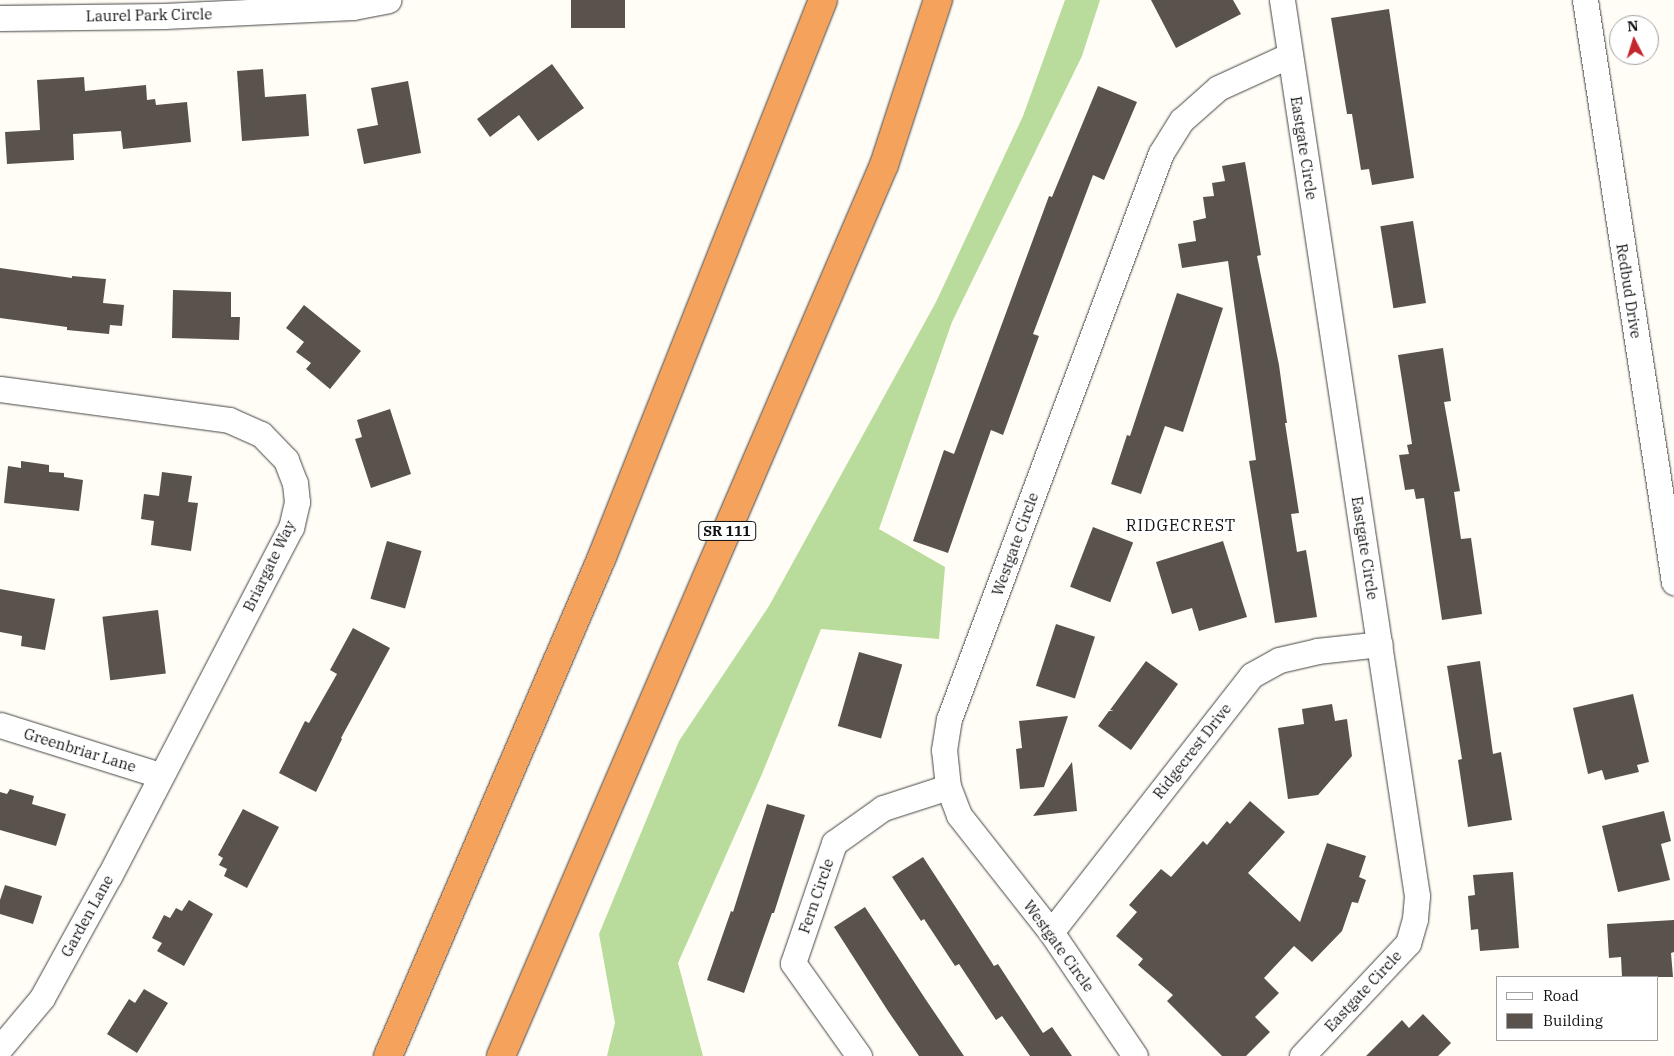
<!DOCTYPE html>
<style>
body{margin:0}
#map{position:relative;width:1674px;height:1056px;overflow:hidden;background:#fffdf5;font-family:"IBM Plex Serif",serif}
div>[style]{position:absolute}
.forest>*{inset:0;background:#b9dc9c}
.building>*{inset:0;background:#5a524d;transform-origin:0 0}
.roads{filter:drop-shadow(0 0 1px #444) drop-shadow(0 0 1px #444)}
.minor>*{height:25px;margin:-12.5px;padding:0 12.5px;transform-origin:12.5px;border-radius:12.5px;background:#fff}
.highway>*{height:28px;margin:-14px;padding:0 14px;transform-origin:14px;border-radius:14px;background:#f5a25d}
span{translate:-50% -50%;white-space:nowrap;text-align:center;line-height:1.15;-webkit-text-stroke:5px #fff;paint-order:stroke}
.shield-label span{padding:1px 4px;background:#fff;border:1px solid;border-radius:4px;-webkit-text-stroke-width:0}
.shield-label{font-size:14px;color:#111;font-weight:700}
.street-label{font-size:15px;color:#111}
.neighbourhood-label{font-size:16px;color:#111;letter-spacing:1px}
.legend{position:absolute;left:1496px;top:976px;width:162px;height:65px;box-sizing:border-box;background:#fff;border:1px solid #a0a0a0;margin:0;padding:6px 9px;list-style:none;font-size:15px;color:#111}
.legend li{display:flex;align-items:center;gap:10px;height:25px}
.legend b{width:25px;border:1px solid #a0a0a0}
.north{position:absolute;left:1609px;top:15px;width:50px;height:50px;box-sizing:border-box;background:#fff;border:1px solid #a0a0a0;border-radius:50%;rotate:355deg;font-size:14px;font-weight:700;line-height:20px;text-align:center;color:#111}
.north::after{content:'';display:block;margin:auto;width:18px;height:22px;background:#c4262e;clip-path:polygon(50% 0,100% 100%,50% 72%,0 100%)}
</style>
<div id="map">
<div class="forest">
<div style="clip-path:polygon(1065px 0,1100px 0,1082px 56px,952px 322px,879px 529px,945px 567px,939px 639px,821px 629px,762px 774px,678px 963px,703px 1056px,607px 1056px,615px 1023px,599px 934px,679px 741px,769px 606px,936px 302px,1023px 116px)"></div>
</div>
<div class="building">
<div style="left:571px;top:0;width:54px;height:28px"></div>
<div style="clip-path:polygon(1151px 0,1233px 0,1241px 14px,1176px 48px)"></div>
<div style="clip-path:polygon(1389px 9px,1414px 178px,1372px 185px,1369px 169px,1361px 170px,1352px 114px,1347px 114px,1331px 18px)"></div>
<div style="clip-path:polygon(552px 64px,584px 108px,538px 141px,519px 115px,490px 137px,477px 119px)"></div>
<div style="clip-path:polygon(263px 69px,265px 97px,306px 94px,309px 136px,242px 141px,237px 71px)"></div>
<div style="clip-path:polygon(84px 77px,85px 91px,146px 85px,147px 100px,155px 99px,156px 105px,187px 102px,191px 142px,123px 149px,121px 131px,73px 134px,74px 160px,7px 164px,5px 132px,40px 130px,37px 80px)"></div>
<div style="clip-path:polygon(408px 81px,421px 153px,364px 164px,357px 129px,378px 125px,371px 88px)"></div>
<div style="clip-path:polygon(1098px 86px,1137px 102px,1104px 180px,1093px 175px,1033px 334px,1039px 336px,1003px 435px,991px 430px,948px 553px,913px 541px,944px 450px,954px 454px,1049px 196px,1052px 197px)"></div>
<div style="clip-path:polygon(1245px 162px,1261px 255px,1257px 256px,1279px 365px,1287px 423px,1285px 423px,1299px 513px,1291px 514px,1297px 552px,1306px 550px,1317px 617px,1275px 623px,1249px 461px,1256px 460px,1228px 261px,1182px 268px,1178px 244px,1196px 241px,1193px 221px,1206px 218px,1203px 197px,1214px 196px,1212px 183px,1225px 181px,1222px 166px)"></div>
<div style="left:1413px;top:221px;width:83px;height:33px;rotate:81deg"></div>
<div style="clip-path:polygon(0 268px,72px 278px,72px 276px,106px 279px,103px 303px,124px 305px,122px 326px,110px 325px,109px 334px,67px 330px,67px 327px,0 318px)"></div>
<div style="clip-path:polygon(173px 290px,231px 292px,231px 317px,240px 317px,239px 340px,172px 338px)"></div>
<div style="clip-path:polygon(1177px 293px,1223px 308px,1183px 432px,1165px 426px,1141px 494px,1111px 484px,1127px 435px,1130px 436px)"></div>
<div style="clip-path:polygon(304px 305px,361px 351px,330px 389px,306px 369px,311px 363px,296px 352px,304px 342px,286px 328px)"></div>
<div style="clip-path:polygon(1443px 348px,1451px 401px,1444px 402px,1460px 491px,1454px 492px,1461px 539px,1471px 538px,1482px 614px,1442px 620px,1424px 498px,1416px 499px,1414px 489px,1405px 490px,1399px 455px,1409px 454px,1407px 445px,1412px 444px,1398px 355px)"></div>
<div style="clip-path:polygon(390px 409px,411px 474px,371px 488px,355px 439px,362px 437px,357px 420px)"></div>
<div style="clip-path:polygon(21px 461px,49px 465px,49px 472px,64px 473px,64px 477px,83px 480px,79px 511px,4px 503px,8px 466px,21px 468px)"></div>
<div style="clip-path:polygon(162px 472px,192px 476px,188px 502px,198px 503px,191px 551px,151px 545px,154px 521px,141px 519px,144px 494px,159px 496px)"></div>
<div style="left:1093px;top:527px;width:43px;height:64px;rotate:21deg"></div>
<div style="left:387px;top:541px;width:36px;height:60px;rotate:16deg"></div>
<div style="clip-path:polygon(1223px 541px,1247px 617px,1199px 631px,1192px 608px,1172px 614px,1156px 562px)"></div>
<div style="clip-path:polygon(0 589px,55px 599px,45px 650px,21px 646px,22px 636px,0 632px)"></div>
<div style="left:158px;top:610px;width:64px;height:56px;rotate:83deg"></div>
<div style="left:1056px;top:624px;width:41px;height:65px;rotate:18deg"></div>
<div style="clip-path:polygon(353px 628px,390px 648px,341px 738px,342px 739px,316px 792px,279px 773px,305px 721px,309px 723px,337px 674px,330px 670px)"></div>
<div style="left:859px;top:652px;width:45px;height:77px;rotate:16deg"></div>
<div style="clip-path:polygon(1146px 661px,1178px 684px,1131px 750px,1098px 726px,1109px 711px,1114px 711px,1110px 710px)"></div>
<div style="clip-path:polygon(1480px 661px,1493px 754px,1501px 752px,1512px 820px,1468px 827px,1458px 760px,1462px 759px,1447px 666px)"></div>
<div style="clip-path:polygon(1633px 694px,1649px 762px,1637px 765px,1639px 772px,1605px 780px,1602px 770px,1588px 774px,1573px 708px)"></div>
<div style="clip-path:polygon(1332px 704px,1335px 721px,1347px 719px,1352px 756px,1318px 795px,1288px 799px,1278px 728px,1304px 724px,1302px 709px)"></div>
<div style="clip-path:polygon(1068px 716px,1044px 787px,1020px 789px,1016px 749px,1022px 748px,1019px 721px)"></div>
<div style="clip-path:polygon(1072px 762px,1077px 811px,1033px 816px)"></div>
<div style="clip-path:polygon(10px 789px,34px 796px,32px 804px,66px 814px,56px 846px,0 830px,0 792px,7px 794px)"></div>
<div style="clip-path:polygon(1250px 801px,1285px 832px,1248px 873px,1300px 922px,1327px 843px,1366px 856px,1359px 877px,1366px 880px,1358px 903px,1352px 902px,1342px 931px,1312px 962px,1294px 946px,1264px 978px,1279px 993px,1255px 1017px,1270px 1032px,1246px 1056px,1222px 1056px,1167px 1001px,1173px 995px,1138px 965px,1143px 959px,1116px 936px,1137px 912px,1129px 905px,1161px 869px,1171px 877px,1203px 841px,1207px 845px,1227px 821px,1230px 824px)"></div>
<div style="clip-path:polygon(767px 804px,805px 815px,774px 913px,772px 913px,744px 993px,707px 980px,731px 911px,733px 912px)"></div>
<div style="clip-path:polygon(243px 809px,279px 827px,247px 888px,224px 876px,227px 869px,219px 865px,223px 858px,218px 855px)"></div>
<div style="clip-path:polygon(1664px 811px,1671px 841px,1661px 844px,1670px 880px,1618px 892px,1602px 826px)"></div>
<div style="clip-path:polygon(923px 857px,994px 966px,998px 964px,1043px 1033px,1052px 1027px,1072px 1056px,1030px 1056px,1002px 1016px,996px 1020px,959px 964px,955px 966px,924px 919px,921px 921px,892px 877px)"></div>
<div style="clip-path:polygon(1513px 872px,1519px 948px,1480px 951px,1478px 929px,1471px 930px,1468px 896px,1475px 895px,1473px 875px)"></div>
<div style="clip-path:polygon(5px 885px,42px 896px,33px 924px,0 914px,0 900px)"></div>
<div style="clip-path:polygon(189px 900px,213px 914px,184px 966px,157px 951px,162px 943px,152px 938px,164px 915px,170px 918px,176px 908px,182px 911px)"></div>
<div style="clip-path:polygon(865px 907px,926px 1000px,964px 1056px,919px 1056px,888px 1011px,834px 927px)"></div>
<div style="clip-path:polygon(1674px 920px,1674px 952px,1671px 953px,1673px 977px,1622px 977px,1621px 957px,1609px 958px,1607px 924px)"></div>
<div style="clip-path:polygon(144px 989px,168px 1003px,137px 1053px,107px 1034px,129px 999px,135px 1003px)"></div>
<div style="clip-path:polygon(1423px 1014px,1451px 1043px,1438px 1056px,1366px 1056px,1402px 1020px,1409px 1028px)"></div>
</div>
<div class="roads">
<div class="minor">
<div style="left:1282px;top:0;width:906px;rotate:81.43deg"></div>
<div style="left:1417px;top:896px;width:23px;rotate:95deg"></div>
<div style="left:1415px;top:919px;width:25px;rotate:106deg"></div>
<div style="left:1408px;top:943px;width:155px;rotate:133.2deg"></div>
<div style="left:1585px;top:0;width:589px;rotate:81.31deg"></div>
<div style="left:0;top:18px;width:164px;rotate:-0.7deg"></div>
<div style="left:164px;top:16px;width:189px;rotate:-2.7deg"></div>
<div style="left:353px;top:7px;width:36px;rotate:-11deg"></div>
<div style="left:0;top:389px;width:231px;rotate:7.7deg"></div>
<div style="left:229px;top:420px;width:35px;rotate:24deg"></div>
<div style="left:261px;top:434px;width:36px;rotate:46deg"></div>
<div style="left:286px;top:460px;width:25px;rotate:69deg"></div>
<div style="left:295px;top:483px;width:19px;rotate:84deg"></div>
<div style="left:297px;top:502px;width:26px;rotate:103deg"></div>
<div style="left:291px;top:527px;width:394px;rotate:117.5deg"></div>
<div style="left:109px;top:876px;width:139px;rotate:118.8deg"></div>
<div style="left:42px;top:998px;width:65px;rotate:130deg"></div>
<div style="left:0;top:725px;width:168px;rotate:17.4deg"></div>
<div style="left:1051px;top:932px;width:326px;rotate:-52deg"></div>
<div style="left:1252px;top:675px;width:31px;rotate:-29deg"></div>
<div style="left:1279px;top:660px;width:39px;rotate:-13deg"></div>
<div style="left:1317px;top:651px;width:63px;rotate:-6.3deg"></div>
<div style="left:859px;top:1056px;width:114px;rotate:-125.4deg"></div>
<div style="left:793px;top:963px;width:127px;rotate:-71.1deg"></div>
<div style="left:834px;top:843px;width:60px;rotate:-35.5deg"></div>
<div style="left:883px;top:808px;width:68px;rotate:-17.9deg"></div>
<div style="left:1135px;top:1056px;width:150px;rotate:-124.1deg"></div>
<div style="left:1051px;top:932px;width:149px;rotate:-128.2deg"></div>
<div style="left:959px;top:815px;width:30px;rotate:-111deg"></div>
<div style="left:948px;top:787px;width:37px;rotate:-96deg"></div>
<div style="left:944px;top:750px;width:31px;rotate:-81deg"></div>
<div style="left:949px;top:719px;width:604px;rotate:-69.47deg"></div>
<div style="left:1161px;top:153px;width:39px;rotate:-58deg"></div>
<div style="left:1182px;top:120px;width:48px;rotate:-41.6deg"></div>
<div style="left:1218px;top:88px;width:79px;rotate:-24.6deg"></div>
</div>
<div class="highway">
<div style="left:388px;top:1056px;width:543px;rotate:-66.79deg"></div>
<div style="left:602px;top:557px;width:599px;rotate:-68.36deg"></div>
<div style="left:501px;top:1056px;width:970px;rotate:-66.74deg"></div>
<div style="left:884px;top:165px;width:174px;rotate:-71.9deg"></div>
</div>
</div>
<div class="shield-label">
<span style="left:727px;top:531px">SR 111</span>
</div>
<div class="street-label">
<span style="left:149px;top:15px;rotate:-1deg">Laurel Park Circle</span>
<span style="left:1304px;top:148px;rotate:81deg">Eastgate Circle</span>
<span style="left:1629px;top:291px;rotate:81deg">Redbud Drive</span>
<span style="left:1015px;top:544px;rotate:-70deg">Westgate Circle</span>
<span style="left:1365px;top:548px;rotate:81deg">Eastgate Circle</span>
<span style="left:269px;top:566px;rotate:-64deg">Briargate Way</span>
<span style="left:80px;top:750px;rotate:17deg">Greenbriar Lane</span>
<span style="left:1192px;top:751px;rotate:-52deg">Ridgecrest Drive</span>
<span style="left:816px;top:896px;rotate:-71deg">Fern Circle</span>
<span style="left:87px;top:916px;rotate:-61deg">Garden Lane</span>
<span style="left:1059px;top:946px;rotate:54deg">Westgate Circle</span>
<span style="left:1363px;top:991px;rotate:-47deg">Eastgate Circle</span>
</div>
<div class="neighbourhood-label">
<span style="left:1181px;top:525px">RIDGECREST</span>
</div>
<ul class="legend">
<li><b style="height:6px;background:#fff"></b>Road</li>
<li><b style="height:14px;background:#5a524d"></b>Building</li>
</ul>
<div class="north">N</div>
</div>
